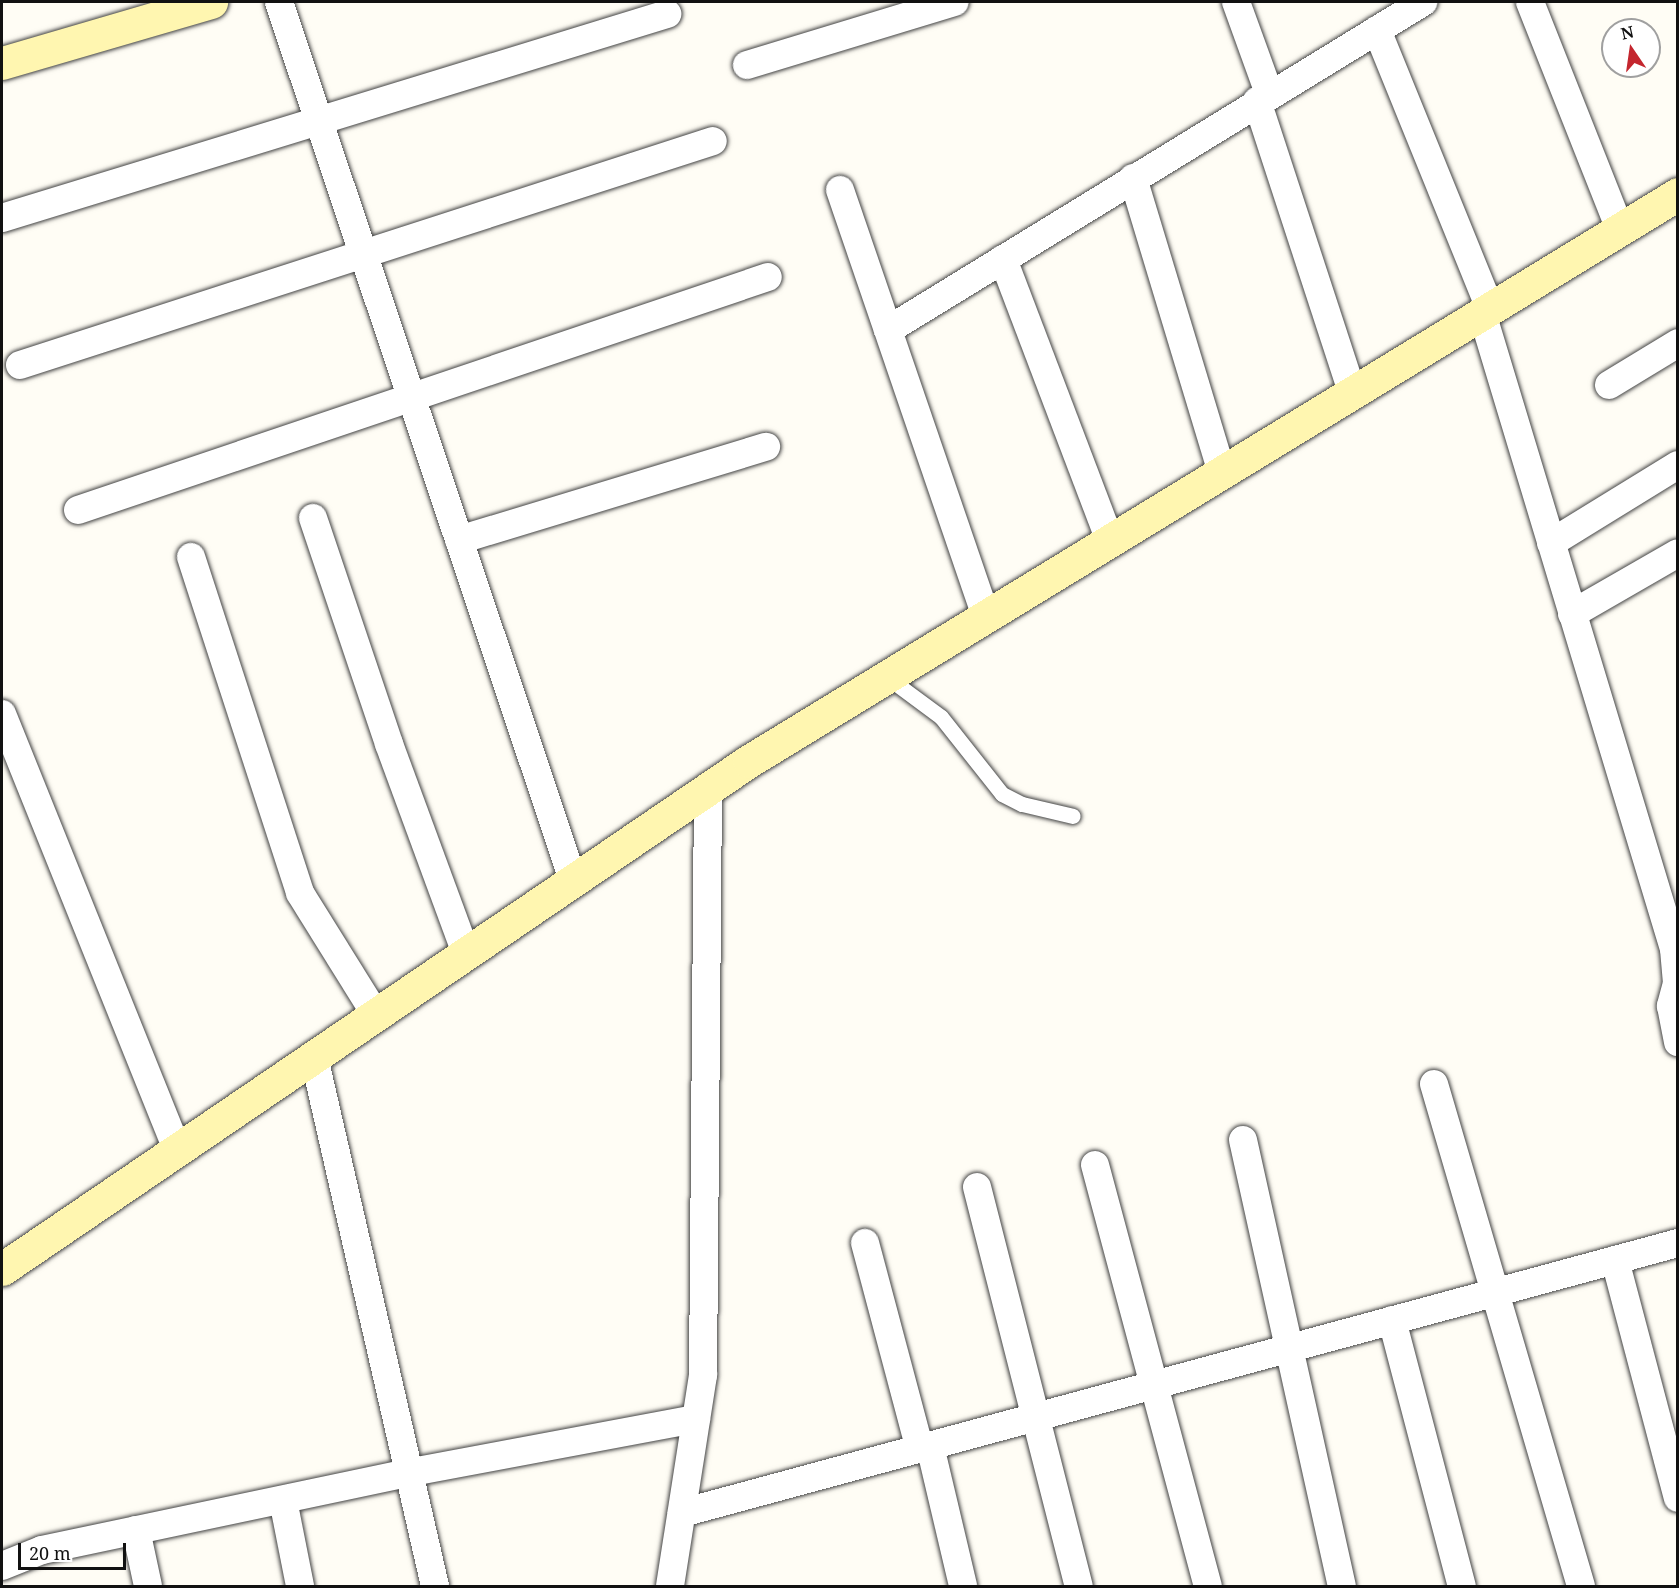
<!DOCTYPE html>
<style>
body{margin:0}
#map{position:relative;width:1679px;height:1588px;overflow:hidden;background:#fffdf5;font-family:"Noto Serif",serif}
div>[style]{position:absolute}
.roads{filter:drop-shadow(0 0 2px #444) drop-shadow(0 0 2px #444)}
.lane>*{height:15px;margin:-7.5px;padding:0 7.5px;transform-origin:7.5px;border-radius:7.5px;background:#fff}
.street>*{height:28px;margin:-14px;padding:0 14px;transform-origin:14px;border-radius:14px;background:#fff}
.secondary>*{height:33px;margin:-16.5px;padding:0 16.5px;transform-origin:16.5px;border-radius:16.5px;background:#fff6b0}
span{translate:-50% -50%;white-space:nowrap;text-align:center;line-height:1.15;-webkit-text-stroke:6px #fff;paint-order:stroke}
.frame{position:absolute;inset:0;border:3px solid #111;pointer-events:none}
.north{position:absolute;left:1601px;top:18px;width:60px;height:60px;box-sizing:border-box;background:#fff;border:2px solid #a0a0a0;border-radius:50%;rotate:347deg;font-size:16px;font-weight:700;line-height:24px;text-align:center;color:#111}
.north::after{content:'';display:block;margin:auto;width:21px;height:27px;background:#c4262e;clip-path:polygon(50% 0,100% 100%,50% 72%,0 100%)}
.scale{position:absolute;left:18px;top:1543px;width:108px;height:27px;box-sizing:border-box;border:3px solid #111;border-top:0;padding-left:8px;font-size:18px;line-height:21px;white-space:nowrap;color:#111;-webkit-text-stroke:4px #fff;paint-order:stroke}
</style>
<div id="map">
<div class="roads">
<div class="lane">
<div style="left:887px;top:677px;width:67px;rotate:36.5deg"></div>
<div style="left:941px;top:717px;width:98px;rotate:51.6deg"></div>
<div style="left:1002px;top:794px;width:22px;rotate:27deg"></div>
<div style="left:1022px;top:804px;width:52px;rotate:13.2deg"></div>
</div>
<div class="street">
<div style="left:279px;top:2px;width:926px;rotate:71.49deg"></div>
<div style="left:1236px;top:2px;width:97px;rotate:70.1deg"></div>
<div style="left:1530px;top:2px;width:244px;rotate:68.4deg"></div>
<div style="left:1377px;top:30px;width:300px;rotate:67.9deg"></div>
<div style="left:747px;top:65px;width:217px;rotate:-16.9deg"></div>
<div style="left:1257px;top:101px;width:306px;rotate:71.9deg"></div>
<div style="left:1133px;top:178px;width:307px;rotate:73.2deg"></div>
<div style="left:840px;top:190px;width:450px;rotate:71.1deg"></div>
<div style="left:2px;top:218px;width:696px;rotate:-17.05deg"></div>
<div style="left:1003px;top:259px;width:301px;rotate:69.2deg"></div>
<div style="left:1482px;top:313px;width:664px;rotate:73.2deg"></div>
<div style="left:1674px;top:949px;width:34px;rotate:85deg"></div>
<div style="left:1677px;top:983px;width:24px;rotate:105deg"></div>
<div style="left:1671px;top:1006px;width:37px;rotate:79deg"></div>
<div style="left:888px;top:330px;width:628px;rotate:-31.51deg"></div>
<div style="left:20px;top:365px;width:728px;rotate:-17.91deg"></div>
<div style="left:1609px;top:385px;width:81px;rotate:-31.3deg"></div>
<div style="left:78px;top:510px;width:728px;rotate:-18.66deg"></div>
<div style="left:313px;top:518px;width:238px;rotate:71.4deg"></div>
<div style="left:389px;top:744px;width:223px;rotate:69.8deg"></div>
<div style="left:459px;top:540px;width:321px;rotate:-16.9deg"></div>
<div style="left:1551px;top:543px;width:149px;rotate:-31.6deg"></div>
<div style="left:191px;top:557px;width:353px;rotate:72deg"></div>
<div style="left:300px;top:893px;width:144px;rotate:58.1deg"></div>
<div style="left:1572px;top:614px;width:122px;rotate:-29.9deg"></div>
<div style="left:2px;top:714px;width:470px;rotate:68.1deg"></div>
<div style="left:314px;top:1057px;width:543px;rotate:77.12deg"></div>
<div style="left:1434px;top:1084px;width:523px;rotate:73.68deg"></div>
<div style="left:1243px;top:1140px;width:457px;rotate:77.5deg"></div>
<div style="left:1095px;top:1165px;width:436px;rotate:75deg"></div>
<div style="left:977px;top:1187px;width:412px;rotate:75.7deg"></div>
<div style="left:865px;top:1243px;width:213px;rotate:75.1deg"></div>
<div style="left:1615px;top:1260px;width:246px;rotate:75.2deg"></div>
<div style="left:1392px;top:1320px;width:275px;rotate:75.3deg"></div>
<div style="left:930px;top:1446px;width:144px;rotate:76.7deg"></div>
<div style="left:283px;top:1500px;width:88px;rotate:78.8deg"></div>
<div style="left:682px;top:1513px;width:1032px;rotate:-15.17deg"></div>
<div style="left:136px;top:1530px;width:57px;rotate:77.9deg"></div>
<div style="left:2px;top:1566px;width:43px;rotate:-21.8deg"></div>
<div style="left:42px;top:1550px;width:373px;rotate:-11.9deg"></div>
<div style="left:407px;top:1473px;width:294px;rotate:-10.6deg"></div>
<div style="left:670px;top:1586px;width:214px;rotate:-81.1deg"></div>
<div style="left:703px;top:1375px;width:586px;rotate:-89.51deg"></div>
</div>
<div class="secondary">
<div style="left:2px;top:63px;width:218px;rotate:-16.3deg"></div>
<div style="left:2px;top:1269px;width:903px;rotate:-34.22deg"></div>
<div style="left:749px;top:761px;width:1088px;rotate:-31.4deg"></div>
</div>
</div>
<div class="frame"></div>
<div class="north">N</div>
<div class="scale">20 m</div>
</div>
